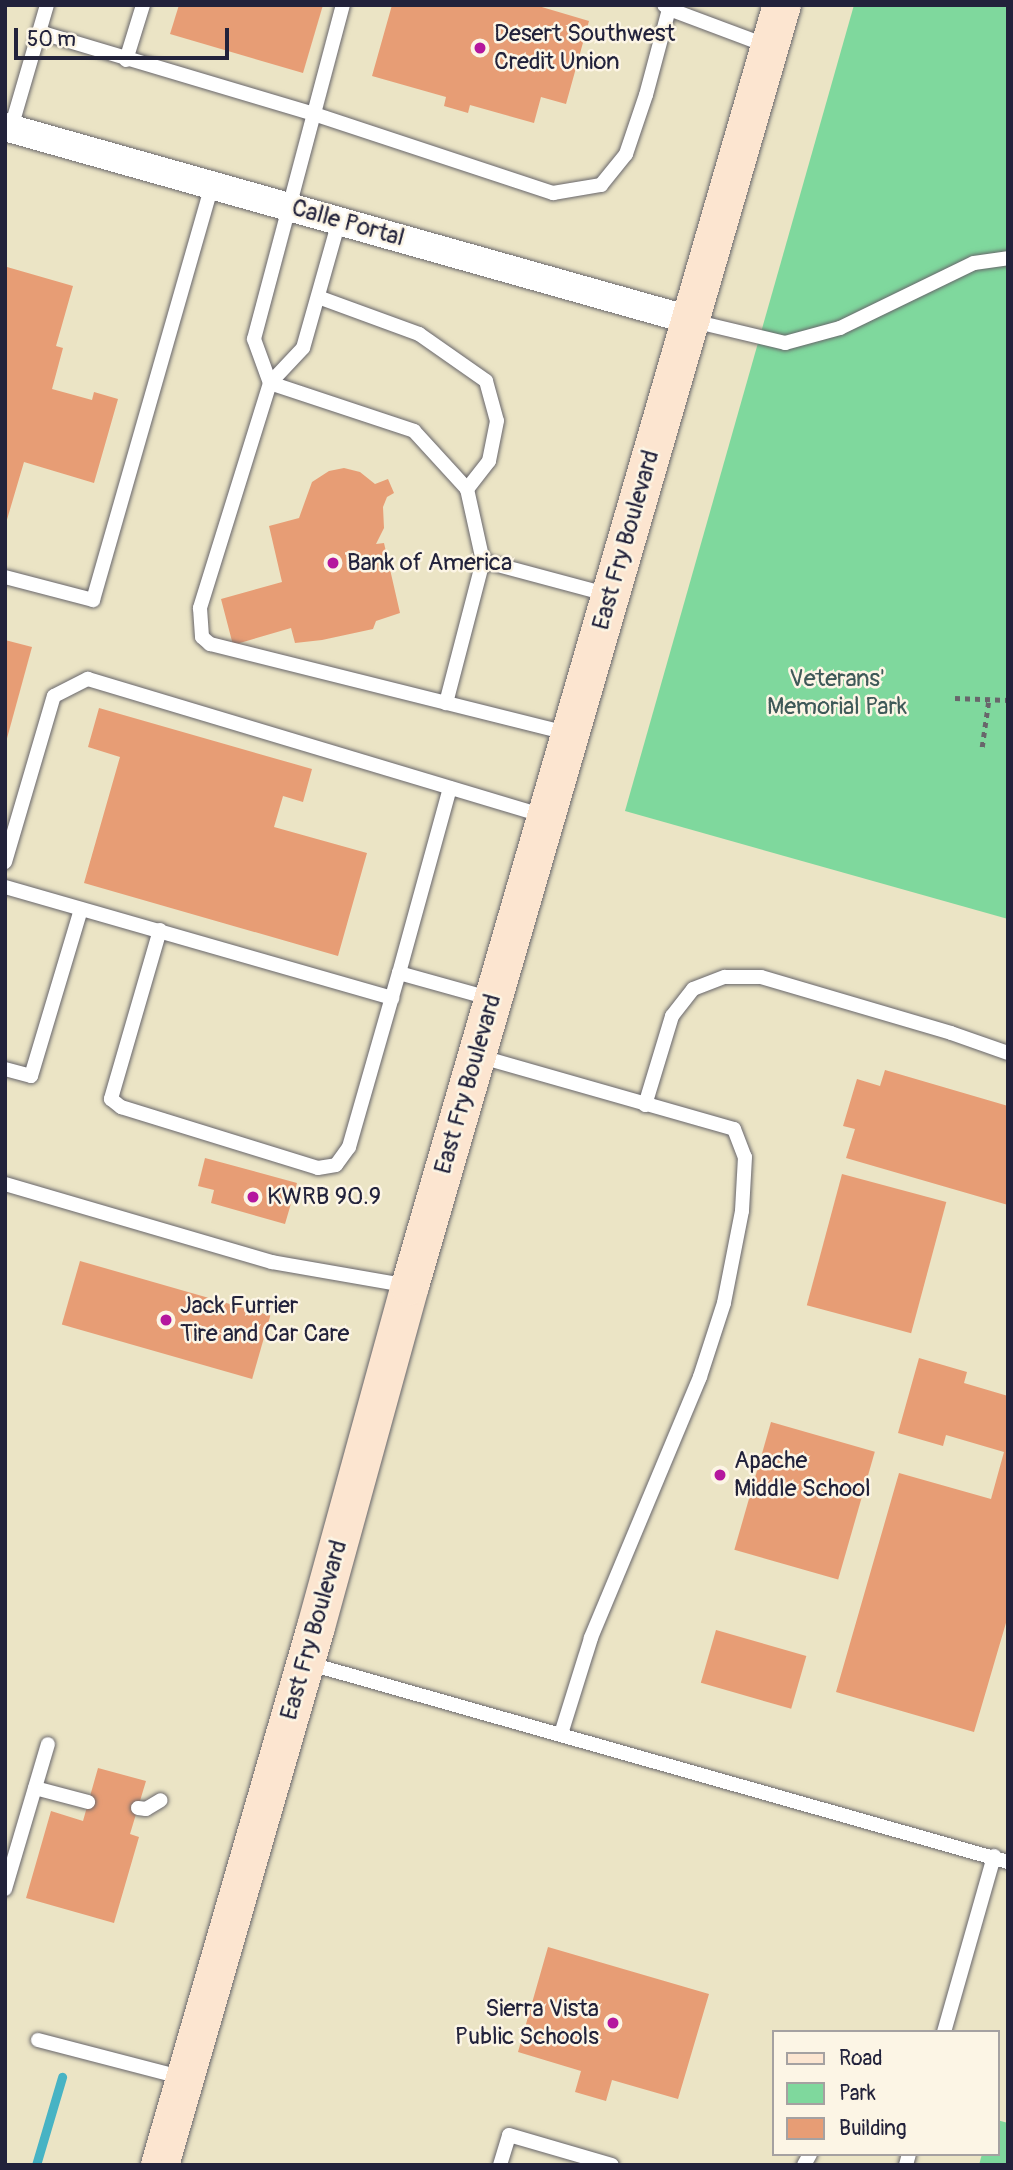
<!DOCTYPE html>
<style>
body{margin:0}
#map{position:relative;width:1013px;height:2170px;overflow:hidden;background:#ebe4c5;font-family:Pangolin,sans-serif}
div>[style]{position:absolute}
.green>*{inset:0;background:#7fd89d}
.stream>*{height:9px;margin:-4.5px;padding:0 4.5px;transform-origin:4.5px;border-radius:4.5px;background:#47b3c4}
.building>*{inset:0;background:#e79d75;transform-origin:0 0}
.path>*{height:4.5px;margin-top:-2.25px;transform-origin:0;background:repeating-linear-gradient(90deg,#68666b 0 5px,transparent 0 10px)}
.roads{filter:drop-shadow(0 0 2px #68666b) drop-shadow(0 0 2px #68666b)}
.service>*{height:14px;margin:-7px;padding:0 7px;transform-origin:7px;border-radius:7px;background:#fff}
.minor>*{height:28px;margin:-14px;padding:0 14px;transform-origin:14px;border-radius:14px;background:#fff}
.secondary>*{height:38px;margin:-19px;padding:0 19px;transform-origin:19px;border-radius:19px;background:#fce5d0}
.dots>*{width:19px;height:19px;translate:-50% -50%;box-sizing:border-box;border:4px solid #fcf5e5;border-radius:50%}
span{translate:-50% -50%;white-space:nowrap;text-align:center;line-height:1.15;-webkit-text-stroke:5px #fcf5e5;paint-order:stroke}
.poi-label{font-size:24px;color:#22223b}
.left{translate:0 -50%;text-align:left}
.right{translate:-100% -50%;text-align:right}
.street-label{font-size:24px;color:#22223b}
.park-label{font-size:24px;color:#3e5958}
.frame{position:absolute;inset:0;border:7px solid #22223b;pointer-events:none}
.legend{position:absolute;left:772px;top:2030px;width:228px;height:126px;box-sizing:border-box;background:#fcf5e5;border:2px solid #a5a1a1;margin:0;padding:9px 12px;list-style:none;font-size:21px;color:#22223b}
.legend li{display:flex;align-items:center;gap:14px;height:35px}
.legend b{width:35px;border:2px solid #a5a1a1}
.scale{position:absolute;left:14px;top:28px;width:215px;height:32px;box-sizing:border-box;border:4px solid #22223b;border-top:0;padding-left:9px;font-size:21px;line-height:24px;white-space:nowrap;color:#22223b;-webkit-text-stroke:5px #fcf5e5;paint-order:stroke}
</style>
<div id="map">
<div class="green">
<div style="clip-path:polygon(854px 5px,1008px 5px,1008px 919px,625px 811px)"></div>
<div style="clip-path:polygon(997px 2120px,1008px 2123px,1008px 2165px,979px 2165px,982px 2154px,997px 2154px)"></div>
</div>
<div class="stream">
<div style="left:36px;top:2165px;width:92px;rotate:-73.5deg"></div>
</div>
<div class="building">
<div style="clip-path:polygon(179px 5px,323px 5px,303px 73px,170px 34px)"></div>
<div style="clip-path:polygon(392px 5px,535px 5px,589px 21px,566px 104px,541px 97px,534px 123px,470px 105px,468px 113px,444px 106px,446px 97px,372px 76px)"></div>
<div style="clip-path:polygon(7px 267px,73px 286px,56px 346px,63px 348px,52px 389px,92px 400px,94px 392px,118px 399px,94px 483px,24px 462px,6px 523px)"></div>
<div style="clip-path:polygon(344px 468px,360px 472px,375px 484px,388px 479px,394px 493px,387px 497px,383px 507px,384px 528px,376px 544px,384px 543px,400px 613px,376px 621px,373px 629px,322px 640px,295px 643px,291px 628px,233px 645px,221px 599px,282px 582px,269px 526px,299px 518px,312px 482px,329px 471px)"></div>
<div style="clip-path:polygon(5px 640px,32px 647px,6px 742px,5px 742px)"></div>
<div style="clip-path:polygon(99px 708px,312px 769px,303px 802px,283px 796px,274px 827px,367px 853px,338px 956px,84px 883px,120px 757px,88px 747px)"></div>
<div style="clip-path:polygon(885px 1070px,1008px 1106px,1008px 1205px,846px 1158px,855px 1129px,843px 1126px,857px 1079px,880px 1086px)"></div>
<div style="clip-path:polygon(205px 1158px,297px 1183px,285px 1224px,211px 1203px,214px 1190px,198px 1186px)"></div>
<div style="left:842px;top:1174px;width:108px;height:136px;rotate:15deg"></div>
<div style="left:80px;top:1261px;width:198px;height:66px;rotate:16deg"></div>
<div style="clip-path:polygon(919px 1358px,967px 1372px,964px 1383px,1008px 1396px,1008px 1616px,974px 1732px,836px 1692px,899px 1473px,991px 1499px,1004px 1452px,946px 1435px,943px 1446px,898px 1433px)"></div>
<div style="left:771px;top:1422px;width:108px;height:133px;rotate:16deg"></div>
<div style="left:716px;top:1630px;width:94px;height:55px;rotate:16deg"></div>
<div style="clip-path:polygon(98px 1768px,146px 1781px,130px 1834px,139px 1837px,114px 1923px,26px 1898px,51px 1811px,83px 1821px)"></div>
<div style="clip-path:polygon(548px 1947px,709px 1994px,678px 2099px,612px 2080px,606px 2101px,575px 2092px,581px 2071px,518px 2052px)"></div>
</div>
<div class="path">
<div style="left:955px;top:698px;width:53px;rotate:2.2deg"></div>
<div style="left:982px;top:747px;width:50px;rotate:-82deg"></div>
</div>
<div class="roads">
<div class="service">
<div style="left:669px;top:9px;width:106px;rotate:20.5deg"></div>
<div style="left:39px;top:32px;width:287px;rotate:16.6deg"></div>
<div style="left:314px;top:114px;width:252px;rotate:18.3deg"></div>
<div style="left:553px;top:193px;width:49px;rotate:-9.5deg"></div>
<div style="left:601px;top:185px;width:40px;rotate:-51deg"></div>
<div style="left:626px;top:154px;width:62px;rotate:-71.3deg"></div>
<div style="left:646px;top:95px;width:89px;rotate:-75deg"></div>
<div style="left:669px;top:9px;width:6px;rotate:-141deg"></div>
<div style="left:126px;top:60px;width:58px;rotate:-72.8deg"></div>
<div style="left:11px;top:128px;width:128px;rotate:-73.7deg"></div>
<div style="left:339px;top:221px;width:132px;rotate:105.8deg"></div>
<div style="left:303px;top:348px;width:48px;rotate:133.3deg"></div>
<div style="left:270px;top:383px;width:236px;rotate:107.3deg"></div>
<div style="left:200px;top:608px;width:29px;rotate:86deg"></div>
<div style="left:202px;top:637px;width:11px;rotate:41deg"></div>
<div style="left:210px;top:644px;width:369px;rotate:14deg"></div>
<div style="left:318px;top:297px;width:108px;rotate:20.1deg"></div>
<div style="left:419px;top:334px;width:82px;rotate:35deg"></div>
<div style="left:486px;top:381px;width:41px;rotate:74.6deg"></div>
<div style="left:497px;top:421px;width:41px;rotate:101.3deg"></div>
<div style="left:489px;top:461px;width:36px;rotate:128deg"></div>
<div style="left:693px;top:321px;width:95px;rotate:13.4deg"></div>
<div style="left:785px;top:343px;width:57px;rotate:-15.3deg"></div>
<div style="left:840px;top:328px;width:149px;rotate:-25.9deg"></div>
<div style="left:974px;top:263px;width:34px;rotate:-8deg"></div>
<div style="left:270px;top:383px;width:152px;rotate:18.4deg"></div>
<div style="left:414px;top:431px;width:79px;rotate:47.6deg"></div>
<div style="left:467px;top:489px;width:74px;rotate:77.5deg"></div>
<div style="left:483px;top:561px;width:147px;rotate:104.6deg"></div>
<div style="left:270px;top:383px;width:47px;rotate:-110deg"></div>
<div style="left:254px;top:339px;width:346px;rotate:-75.1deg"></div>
<div style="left:483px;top:561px;width:131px;rotate:15deg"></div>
<div style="left:5px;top:577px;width:91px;rotate:14.6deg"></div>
<div style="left:93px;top:600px;width:432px;rotate:-74deg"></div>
<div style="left:5px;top:862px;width:173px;rotate:-73.6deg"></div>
<div style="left:54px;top:696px;width:38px;rotate:-27deg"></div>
<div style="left:88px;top:679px;width:477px;rotate:16.7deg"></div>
<div style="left:5px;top:887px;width:403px;rotate:16deg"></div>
<div style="left:160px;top:930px;width:176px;rotate:106.2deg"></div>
<div style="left:111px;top:1099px;width:13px;rotate:39deg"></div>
<div style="left:121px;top:1107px;width:206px;rotate:17.2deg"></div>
<div style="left:318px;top:1168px;width:18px;rotate:-9deg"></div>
<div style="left:336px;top:1165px;width:22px;rotate:-54deg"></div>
<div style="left:349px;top:1147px;width:181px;rotate:-74deg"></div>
<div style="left:399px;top:973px;width:97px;rotate:15.6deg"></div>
<div style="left:399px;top:973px;width:192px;rotate:-74.6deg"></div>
<div style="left:478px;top:1056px;width:266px;rotate:15.9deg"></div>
<div style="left:734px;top:1129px;width:30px;rotate:69deg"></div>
<div style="left:745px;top:1157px;width:54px;rotate:93.2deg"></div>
<div style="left:742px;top:1211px;width:94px;rotate:101.1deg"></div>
<div style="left:724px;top:1303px;width:78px;rotate:108deg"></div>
<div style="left:700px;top:1377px;width:283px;rotate:112.7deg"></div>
<div style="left:591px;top:1638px;width:101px;rotate:107.4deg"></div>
<div style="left:5px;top:1069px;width:27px;rotate:15deg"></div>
<div style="left:31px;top:1076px;width:174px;rotate:-73.3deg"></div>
<div style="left:645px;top:1105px;width:93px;rotate:-73.1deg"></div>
<div style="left:672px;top:1016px;width:34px;rotate:-52deg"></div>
<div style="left:693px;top:989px;width:34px;rotate:-21deg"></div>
<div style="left:725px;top:977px;width:36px"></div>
<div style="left:761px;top:977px;width:198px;rotate:16.4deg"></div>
<div style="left:951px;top:1033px;width:60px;rotate:19.3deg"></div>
<div style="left:5px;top:1184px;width:278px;rotate:16.3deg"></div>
<div style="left:272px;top:1262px;width:139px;rotate:9.9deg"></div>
<div style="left:307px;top:1663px;width:729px;rotate:15.85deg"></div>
<div style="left:35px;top:1788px;width:55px;rotate:14.8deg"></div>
<div style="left:138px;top:1808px;width:8px;rotate:7deg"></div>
<div style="left:146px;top:1809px;width:17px;rotate:-31deg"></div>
<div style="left:5px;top:1889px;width:151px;rotate:-73.5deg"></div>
<div style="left:944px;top:2032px;width:183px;rotate:-74.1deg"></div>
<div style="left:38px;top:2040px;width:151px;rotate:14.6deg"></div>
<div style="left:500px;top:2165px;width:31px;rotate:-73deg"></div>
<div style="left:509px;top:2135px;width:107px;rotate:16.2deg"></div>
<div style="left:804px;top:2165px;width:13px;rotate:-61deg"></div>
<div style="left:906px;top:2165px;width:11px;rotate:-75deg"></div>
</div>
<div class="minor">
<div style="left:5px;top:127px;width:712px;rotate:15.74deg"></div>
</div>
<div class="secondary">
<div style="left:160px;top:2165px;width:560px;rotate:-73.83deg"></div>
<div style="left:316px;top:1627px;width:354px;rotate:-74.6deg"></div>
<div style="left:410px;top:1286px;width:1334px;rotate:-73.81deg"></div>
</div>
</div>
<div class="dots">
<div style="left:480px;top:48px;background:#b5179e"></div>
<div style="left:333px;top:563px;background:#b5179e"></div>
<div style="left:253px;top:1197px;background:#b5179e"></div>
<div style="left:166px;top:1320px;background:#b5179e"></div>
<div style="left:720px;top:1475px;background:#b5179e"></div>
<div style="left:613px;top:2023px;background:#b5179e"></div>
</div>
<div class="poi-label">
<span class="left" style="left:494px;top:48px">Desert Southwest<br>Credit Union</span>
<span class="left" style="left:347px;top:563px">Bank of America</span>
<span class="left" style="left:267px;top:1197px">KWRB 90.9</span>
<span class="left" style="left:180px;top:1320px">Jack Furrier<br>Tire and Car Care</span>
<span class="left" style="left:734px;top:1475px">Apache<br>Middle School</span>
<span class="right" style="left:599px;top:2023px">Sierra Vista<br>Public Schools</span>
</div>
<div class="street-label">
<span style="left:348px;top:223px;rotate:16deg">Calle Portal</span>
<span style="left:626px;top:540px;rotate:-74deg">East Fry Boulevard</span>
<span style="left:468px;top:1084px;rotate:-74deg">East Fry Boulevard</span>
<span style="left:314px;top:1630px;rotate:-74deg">East Fry Boulevard</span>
</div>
<div class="park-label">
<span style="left:837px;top:693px">Veterans'<br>Memorial Park</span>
</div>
<div class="frame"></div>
<ul class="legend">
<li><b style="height:9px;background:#fce5d0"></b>Road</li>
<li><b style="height:19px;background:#7fd89d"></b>Park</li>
<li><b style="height:19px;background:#e79d75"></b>Building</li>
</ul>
<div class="scale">50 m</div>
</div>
